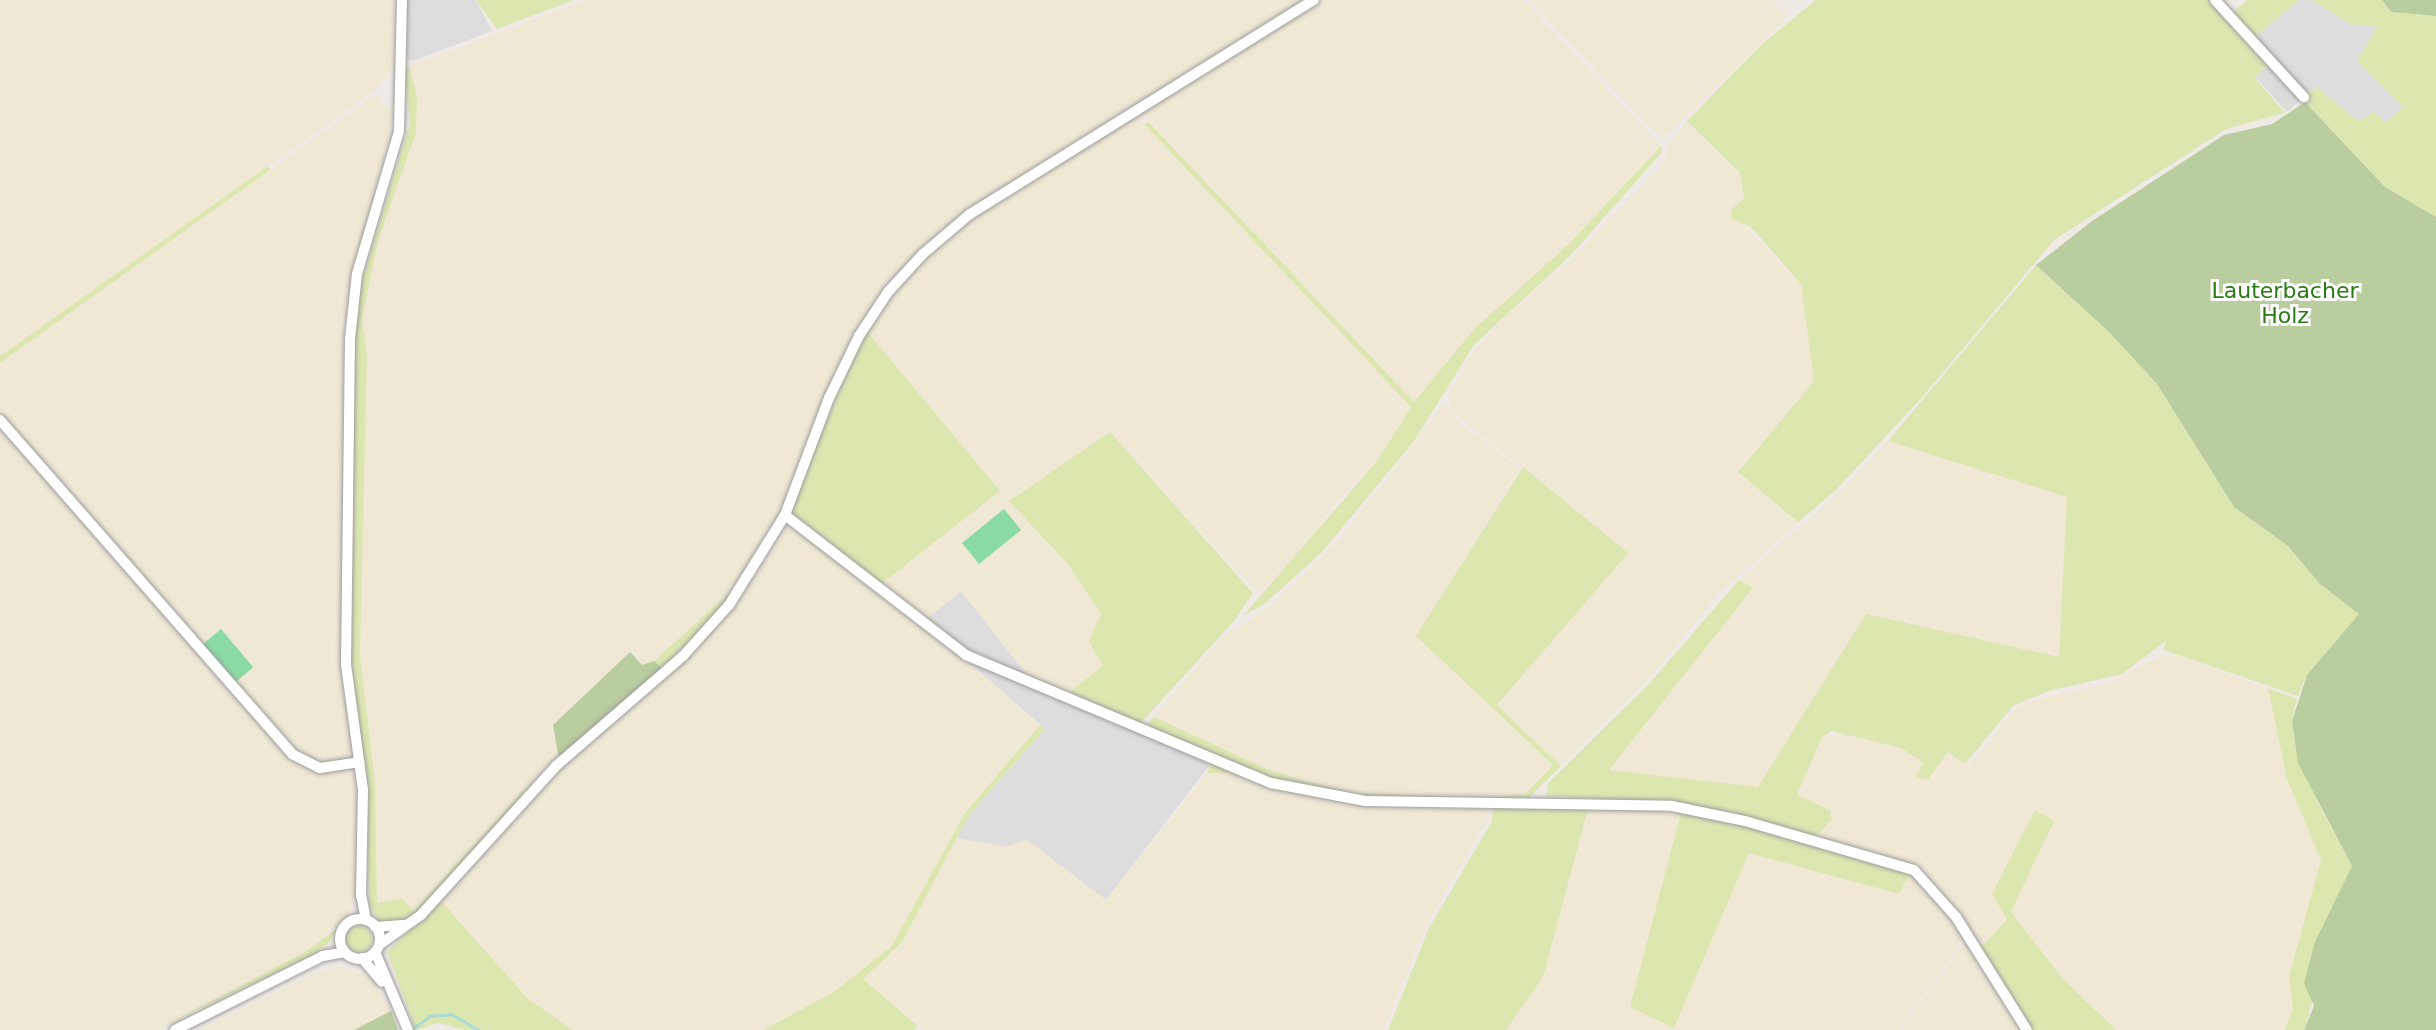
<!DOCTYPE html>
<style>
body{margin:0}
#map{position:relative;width:2436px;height:1030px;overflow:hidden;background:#f0eae7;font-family:"DejaVu Sans",sans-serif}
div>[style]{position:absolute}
.residential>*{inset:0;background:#dedddd}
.farmland>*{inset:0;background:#eee8d4}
.grass>*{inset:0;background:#dce7b0}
.round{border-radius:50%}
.forest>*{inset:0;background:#bacd9e}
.pitch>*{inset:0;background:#8adba3;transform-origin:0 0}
.parking>*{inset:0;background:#dcdcdc;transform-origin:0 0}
.stream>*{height:3px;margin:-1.5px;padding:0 1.5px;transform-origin:1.5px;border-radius:1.5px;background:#aadbd7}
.roads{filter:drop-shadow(0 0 2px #9d9d9d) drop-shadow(0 0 2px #9d9d9d)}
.minor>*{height:10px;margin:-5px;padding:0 5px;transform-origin:5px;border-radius:5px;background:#fff}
.minor>.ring{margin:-5px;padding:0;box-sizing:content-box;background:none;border:10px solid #fff;border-radius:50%}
span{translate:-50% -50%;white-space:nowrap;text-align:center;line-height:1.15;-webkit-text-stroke:6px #fff;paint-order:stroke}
.park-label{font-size:22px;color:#297b12}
</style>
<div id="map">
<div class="residential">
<div style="clip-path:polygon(404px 0,476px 0,492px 31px,413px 61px,404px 58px)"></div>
<div style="clip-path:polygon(2299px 0,2312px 0,2350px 24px,2378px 26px,2357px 61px,2404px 106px,2386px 123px,2355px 119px,2318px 88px,2303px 93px,2256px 36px)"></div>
<div style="clip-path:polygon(961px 591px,1034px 684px,968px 653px,926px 619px)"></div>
<div style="clip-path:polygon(962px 656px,1212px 762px,1106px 900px,1027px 840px,1006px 847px,957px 838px,969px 815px,1045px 729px)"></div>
</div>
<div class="farmland">
<div style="clip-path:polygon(0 0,394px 0,392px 70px,373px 92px,0 356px)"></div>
<div style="clip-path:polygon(585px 0,1308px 0,993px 196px,883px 290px,850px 347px,781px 515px,740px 583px,654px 661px,642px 665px,630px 653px,553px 725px,558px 757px,414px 911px,402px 899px,377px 904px,375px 782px,360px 655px,366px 355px,362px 320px,378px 241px,416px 133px,417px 96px,409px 67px)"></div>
<div style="clip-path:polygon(1319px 0,1523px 0,1661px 146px,1569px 244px,1475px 328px,1414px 402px,1142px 113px)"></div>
<div style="clip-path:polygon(1529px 0,1772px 0,1788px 17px,1670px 132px,1659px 136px)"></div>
<div style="clip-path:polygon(378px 93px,379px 103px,393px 109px,388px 141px,356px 260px,344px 326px,341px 668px,352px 753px,345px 761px,318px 764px,293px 750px,0 417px,0 363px)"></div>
<div style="clip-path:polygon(1137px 116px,1411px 407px,1377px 461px,1333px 506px,1302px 552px,1258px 594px,1110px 433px,1010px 500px,1067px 563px,1101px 614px,1104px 666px,1063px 697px,1034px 684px,961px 591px,926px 619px,881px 584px,933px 539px,865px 329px,882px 302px,947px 233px)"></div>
<div style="clip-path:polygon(1687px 121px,1740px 173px,1745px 188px,1744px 198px,1731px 210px,1737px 218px,1801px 284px,1814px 381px,1738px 471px,1798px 522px,1719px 593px,1657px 669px,1561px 766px,1497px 706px,1553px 492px,1460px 418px,1450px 408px,1449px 393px,1473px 352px,1503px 319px,1573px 258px,1665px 161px,1668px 144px)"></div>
<div style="clip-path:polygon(1445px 403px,1459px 422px,1520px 469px,1416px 636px,1553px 765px,1521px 795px,1346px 792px,1269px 770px,1154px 717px,1221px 638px,1272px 605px,1339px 540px)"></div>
<div style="clip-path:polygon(0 424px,297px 762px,312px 772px,344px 770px,356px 776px,356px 892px,349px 915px,305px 952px,156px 1030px,0 1030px)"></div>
<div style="clip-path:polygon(1888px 441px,2067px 497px,2059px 657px,1866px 614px,1758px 787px,1609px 770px,1753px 589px,1739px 580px,1827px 504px)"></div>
<div style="clip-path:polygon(786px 527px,794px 527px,962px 656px,1040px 725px,965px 813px,891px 947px,832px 993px,763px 1030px,573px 1030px,528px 999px,440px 900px,561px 766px,696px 649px,754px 579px)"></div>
<div style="clip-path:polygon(2161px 655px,2179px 656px,2268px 688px,2287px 779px,2321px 860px,2289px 977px,2293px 1009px,2285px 1030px,2116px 1030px,2063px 979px,2011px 912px,2054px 821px,2035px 810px,1992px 894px,2007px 919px,1985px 944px,1969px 932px,1898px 1030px,1506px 1030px,1543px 977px,1589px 805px,1682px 809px,1630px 1007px,1749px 853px,1899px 894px,1815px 838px,1797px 796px,1822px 737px,1847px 733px,1901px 748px,1923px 762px,1948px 752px,1969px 767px,2014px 710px,2033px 700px,2108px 684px)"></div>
<div style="clip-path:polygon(1207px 773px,1240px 774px,1305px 795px,1353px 803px,1487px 805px,1489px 817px,1430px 918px,1383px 1030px,924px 1030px,862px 979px,902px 942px,957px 838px,1006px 847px,1026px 840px,1106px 900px)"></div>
<div style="clip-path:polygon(1968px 938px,2024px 1030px,1901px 1030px)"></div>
<div style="clip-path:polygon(341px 966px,372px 979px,391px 1011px,354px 1030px,199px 1030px,313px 974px)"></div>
</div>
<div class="grass">
<div style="clip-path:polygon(476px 0,574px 0,497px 29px)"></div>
<div style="clip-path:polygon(1816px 0,2213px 0,2271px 63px,2255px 78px,2285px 113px,2226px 129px,2054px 240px,1924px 395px,1836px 490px,1798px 522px,1738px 472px,1814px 381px,1801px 284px,1751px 227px,1732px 219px,1731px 210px,1744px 198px,1740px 173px,1687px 121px,1762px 44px)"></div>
<div style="clip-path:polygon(2247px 0,2299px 0,2256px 36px,2233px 13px)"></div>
<div style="clip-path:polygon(2312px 0,2382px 0,2391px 12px,2436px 16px,2436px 217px,2385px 187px,2305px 102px,2303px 94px,2318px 88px,2355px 119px,2364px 119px,2373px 111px,2386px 123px,2403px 107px,2357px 61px,2377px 26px,2350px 24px)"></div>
<div style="clip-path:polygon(409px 67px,417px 96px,416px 133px,378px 241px,362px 320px,367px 354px,360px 655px,375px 782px,377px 903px,402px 899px,414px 911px,520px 794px,559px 759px,417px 912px,393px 924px,378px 921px,369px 903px,367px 792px,351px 667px,354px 342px,361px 284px,410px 123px,404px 68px)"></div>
<div style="clip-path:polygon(1149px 122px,1414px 402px,1475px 328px,1569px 244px,1661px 146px,1663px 151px,1570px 256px,1474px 345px,1414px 441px,1322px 552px,1266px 603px,1243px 616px,1377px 461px,1411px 407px,1144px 124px)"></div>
<div style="clip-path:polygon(268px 166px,270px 170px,0 363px,0 356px)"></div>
<div style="clip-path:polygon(2036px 265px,2109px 332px,2157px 384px,2234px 507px,2288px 546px,2320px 584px,2360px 614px,2307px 675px,2298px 696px,2163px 650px,2166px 641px,2122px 674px,2049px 691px,2013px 706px,1965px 764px,1948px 752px,1928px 779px,1916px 777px,1923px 762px,1901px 748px,1832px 731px,1822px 737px,1797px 795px,1830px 810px,1831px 820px,1815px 838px,1672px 803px,1546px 796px,1548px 783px,1648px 685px,1739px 580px,1753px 588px,1609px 770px,1758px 787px,1866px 614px,2059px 657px,2067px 497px,1888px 441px)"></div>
<div style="clip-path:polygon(865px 329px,1000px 491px,881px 584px,796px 518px,791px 505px)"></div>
<div style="clip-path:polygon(1110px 432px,1253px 593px,1234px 621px,1139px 725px,1063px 697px,1103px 666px,1089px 642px,1101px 614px,1067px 563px,1009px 501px)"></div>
<div style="clip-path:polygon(1523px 467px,1628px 553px,1497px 705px,1561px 766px,1527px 800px,1360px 798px,1240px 774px,1207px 773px,1214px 756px,1146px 725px,1154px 717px,1269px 770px,1346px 792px,1486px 798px,1525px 794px,1553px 765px,1416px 636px)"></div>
<div style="clip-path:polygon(740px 583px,721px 610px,662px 668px,654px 661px)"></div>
<div style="clip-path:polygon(2268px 688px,2297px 699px,2292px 721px,2317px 801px,2352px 866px,2304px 1030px,2285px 1030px,2293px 1009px,2289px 977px,2321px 860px,2287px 779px)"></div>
<div style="clip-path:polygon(1040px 725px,1045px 729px,969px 815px,902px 942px,863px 979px,918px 1026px,914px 1030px,763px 1030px,832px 993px,891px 947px,965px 813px)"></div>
<div style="clip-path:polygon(1589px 805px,1543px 977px,1506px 1030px,1388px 1030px,1429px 928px,1491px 823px,1494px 806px)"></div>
<div style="clip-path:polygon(1682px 809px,1752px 825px,1911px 871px,1899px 894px,1749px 853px,1674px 1028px,1630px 1007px)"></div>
<div style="clip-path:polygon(2035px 810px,2054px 821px,2011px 912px,2063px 979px,2116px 1030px,2029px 1030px,1978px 944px,1985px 944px,2007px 919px,1992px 894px)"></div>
<div style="clip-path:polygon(440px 900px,528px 999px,573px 1030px,465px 1030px,439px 1023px,416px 1030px,387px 952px)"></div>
<div class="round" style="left:346px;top:926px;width:26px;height:26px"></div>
<div style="clip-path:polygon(337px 928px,328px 944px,312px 955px,156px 1030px,305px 952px)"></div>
</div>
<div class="forest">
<div style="clip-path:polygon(2382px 0,2436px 0,2436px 16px,2391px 12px)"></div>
<div style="clip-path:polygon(2305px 102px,2385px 187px,2436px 217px,2436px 1030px,2304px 1030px,2314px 1006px,2304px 983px,2315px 942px,2352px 866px,2298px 763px,2292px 721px,2307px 675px,2359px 614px,2320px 584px,2288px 546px,2234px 507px,2157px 384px,2109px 332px,2036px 265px,2092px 221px,2224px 135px,2272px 124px)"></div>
<div style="clip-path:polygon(630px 652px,642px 665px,654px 661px,662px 668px,559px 759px,553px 725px)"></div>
<div style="clip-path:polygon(391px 1011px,398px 1030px,354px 1030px)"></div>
</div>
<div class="pitch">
<div style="left:1004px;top:509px;width:27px;height:54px;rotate:51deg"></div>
<div style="left:221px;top:629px;width:50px;height:23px;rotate:50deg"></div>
</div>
<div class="parking">
<div style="left:2271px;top:63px;width:47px;height:21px;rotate:48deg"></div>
</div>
<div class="stream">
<div style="left:412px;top:1029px;width:22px;rotate:-36deg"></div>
<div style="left:430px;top:1016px;width:21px;rotate:-5deg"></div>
<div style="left:451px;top:1014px;width:32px;rotate:30deg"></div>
</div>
<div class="roads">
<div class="minor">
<div style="left:2215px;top:0;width:132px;rotate:47.5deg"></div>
<div style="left:0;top:420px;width:444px;rotate:48.8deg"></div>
<div style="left:292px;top:754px;width:31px;rotate:27deg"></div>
<div style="left:320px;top:768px;width:40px;rotate:-8.5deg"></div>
<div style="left:785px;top:515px;width:229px;rotate:37.7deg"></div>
<div style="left:966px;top:655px;width:331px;rotate:22.8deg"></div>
<div style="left:1271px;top:783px;width:96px;rotate:10.8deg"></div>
<div style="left:1365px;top:801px;width:307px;rotate:0.9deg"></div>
<div style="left:1672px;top:806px;width:75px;rotate:11.6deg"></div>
<div style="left:1745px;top:821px;width:176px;rotate:16.2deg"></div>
<div style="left:1914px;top:870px;width:63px;rotate:48.2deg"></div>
<div style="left:1956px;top:917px;width:133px;rotate:57.9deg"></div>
<div class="ring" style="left:340px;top:919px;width:30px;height:30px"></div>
<div style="left:366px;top:920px;width:25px;rotate:-101deg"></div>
<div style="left:361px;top:895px;width:105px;rotate:-88.9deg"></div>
<div style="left:363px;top:790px;width:126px;rotate:-97.7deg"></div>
<div style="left:346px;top:665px;width:326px;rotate:-89.3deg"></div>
<div style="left:350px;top:339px;width:65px;rotate:-83.9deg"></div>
<div style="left:357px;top:274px;width:149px;rotate:-73.6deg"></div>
<div style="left:399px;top:131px;width:131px;rotate:-88.7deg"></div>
<div style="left:375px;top:927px;width:31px;rotate:-4deg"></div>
<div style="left:379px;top:945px;width:52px;rotate:-35.5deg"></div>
<div style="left:421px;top:915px;width:201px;rotate:-47.8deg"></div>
<div style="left:556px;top:766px;width:168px;rotate:-40.9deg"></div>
<div style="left:683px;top:656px;width:69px;rotate:-48deg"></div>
<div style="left:729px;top:605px;width:106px;rotate:-58.1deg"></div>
<div style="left:785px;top:515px;width:125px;rotate:-69.4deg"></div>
<div style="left:829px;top:398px;width:69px;rotate:-64.2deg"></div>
<div style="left:859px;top:336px;width:53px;rotate:-56.6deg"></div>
<div style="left:888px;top:292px;width:52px;rotate:-47.4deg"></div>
<div style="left:923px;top:254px;width:62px;rotate:-40.4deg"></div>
<div style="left:970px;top:214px;width:405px;rotate:-31.9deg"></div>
<div style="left:375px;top:952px;width:85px;rotate:67.1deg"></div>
<div style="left:362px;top:958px;width:31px;rotate:50deg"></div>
<div style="left:175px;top:1030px;width:165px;rotate:-26.6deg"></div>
<div style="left:323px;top:956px;width:22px;rotate:-10deg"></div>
</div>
</div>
<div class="park-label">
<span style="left:2285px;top:303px">Lauterbacher<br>Holz</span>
</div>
</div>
